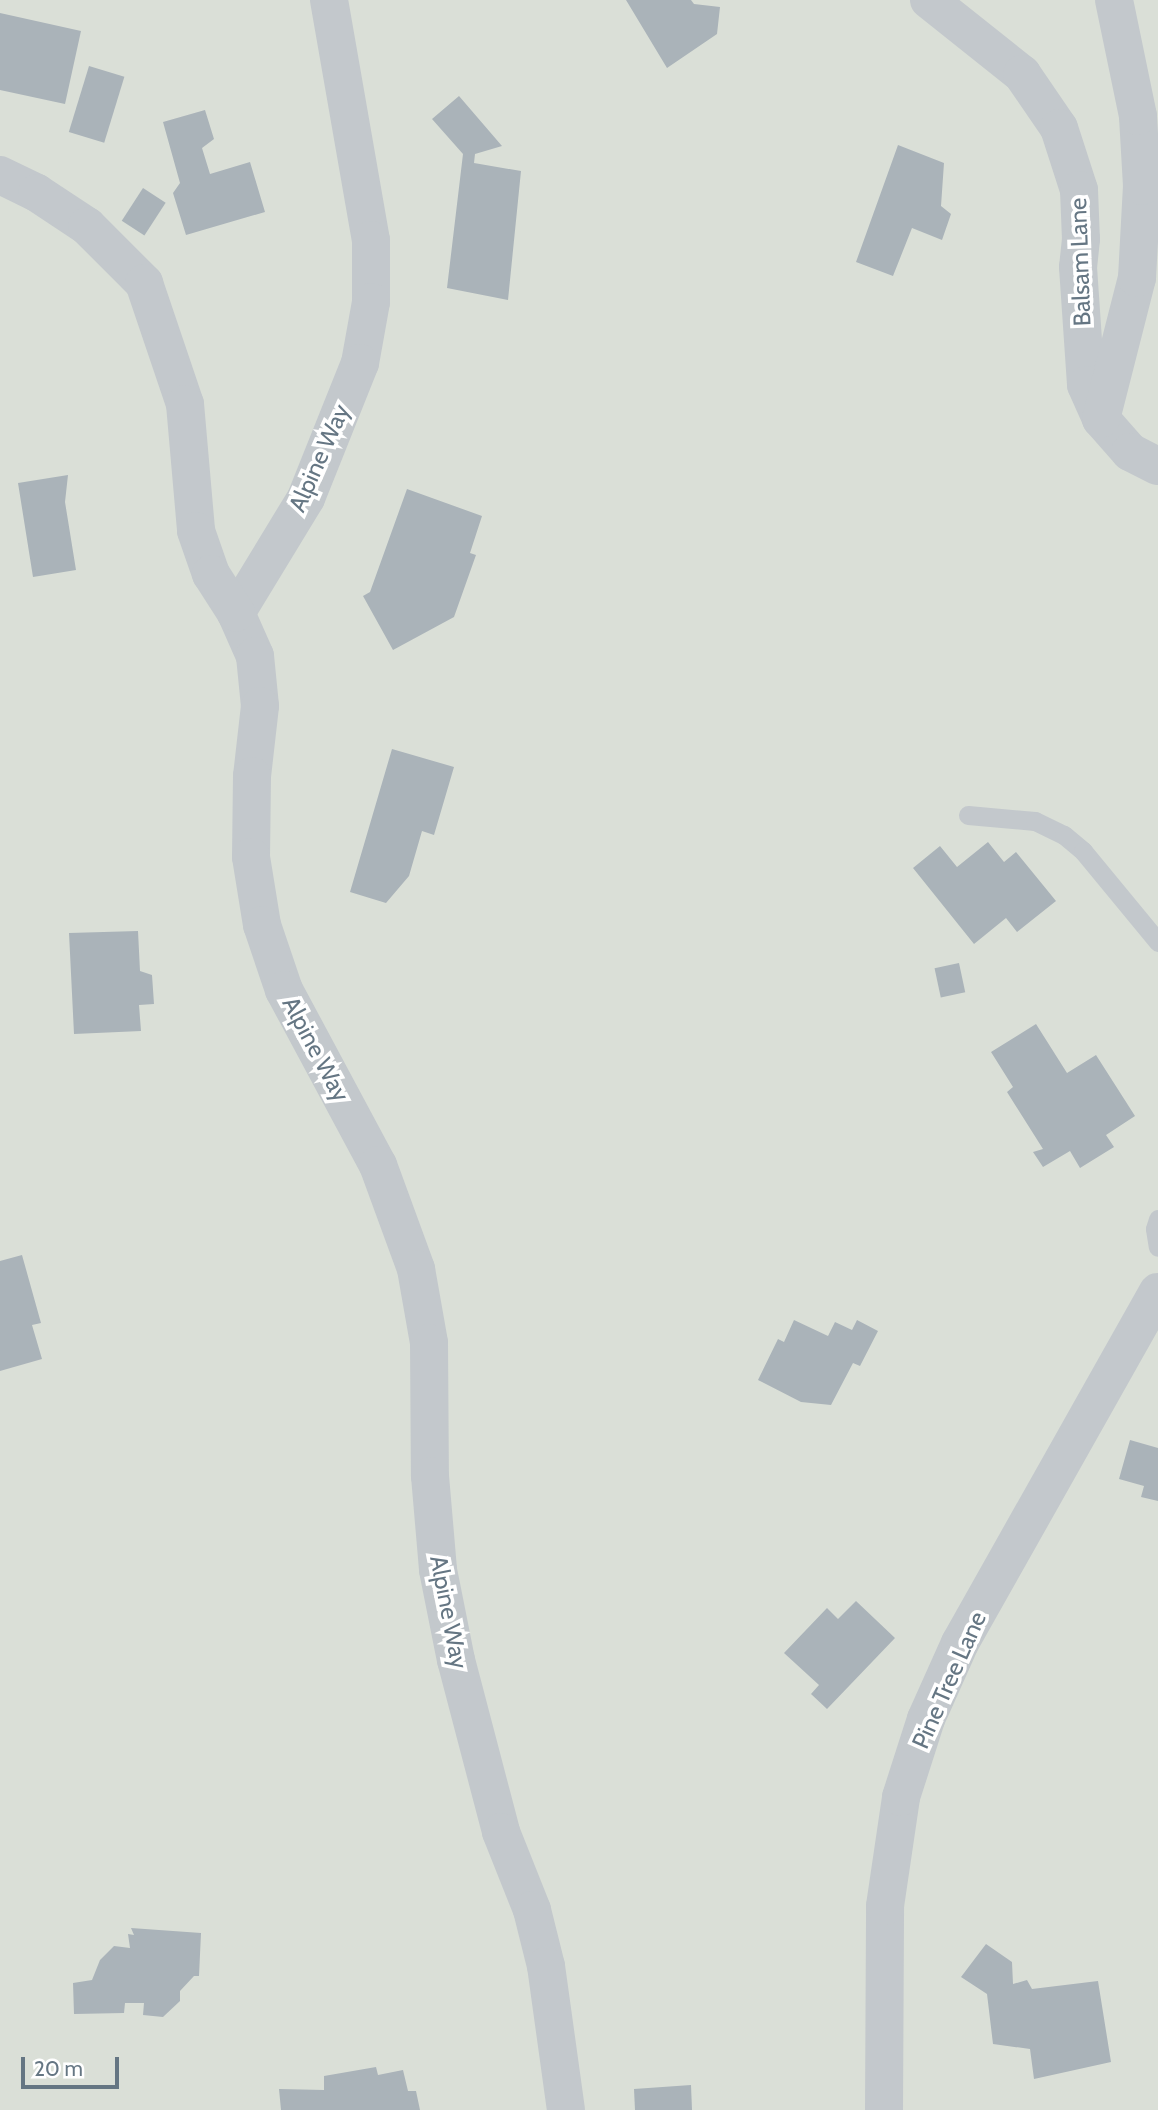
<!DOCTYPE html>
<style>
body{margin:0}
#map{position:relative;width:1158px;height:2110px;overflow:hidden;background:#fafaf8;font-family:Cabin,sans-serif}
div>[style]{position:absolute}
.green>*{inset:0;background:#dadfd7;transform-origin:0 0}
.building>*{inset:0;background:#aab3b9;transform-origin:0 0}
.service>*{height:19px;margin:-9.5px;padding:0 9.5px;transform-origin:9.5px;border-radius:9.5px;background:#c3c8cc}
.minor>*{height:38px;margin:-19px;padding:0 19px;transform-origin:19px;border-radius:19px;background:#c3c8cc}
span{translate:-50% -50%;white-space:nowrap;text-align:center;line-height:1.15;-webkit-text-stroke:7px #fff;paint-order:stroke}
.street-label{font-size:24px;color:#657683}
.scale{position:absolute;left:21px;top:2057px;width:98px;height:32px;box-sizing:border-box;border:4px solid #657683;border-top:0;padding-left:9px;font-size:21px;line-height:24px;white-space:nowrap;color:#657683;-webkit-text-stroke:5px #fff;paint-order:stroke}
</style>
<div id="map">
<div class="green">
<div style="left:0;top:0;width:1158px;height:2110px"></div>
</div>
<div class="building">
<div style="clip-path:polygon(626px 0,691px 0,694px 4px,720px 7px,717px 34px,667px 68px)"></div>
<div style="clip-path:polygon(0 13px,81px 31px,65px 104px,0 90px)"></div>
<div style="left:89px;top:66px;width:37px;height:69px;rotate:17deg"></div>
<div style="clip-path:polygon(459px 96px,502px 146px,475px 154px,474px 163px,521px 171px,508px 300px,447px 288px,463px 154px,432px 119px)"></div>
<div style="clip-path:polygon(205px 110px,214px 139px,202px 148px,210px 174px,250px 162px,265px 212px,186px 235px,173px 193px,180px 183px,163px 122px)"></div>
<div style="clip-path:polygon(898px 145px,944px 163px,941px 206px,951px 214px,942px 240px,912px 228px,893px 276px,856px 262px)"></div>
<div style="left:143px;top:188px;width:27px;height:39px;rotate:33deg"></div>
<div style="clip-path:polygon(68px 475px,65px 502px,76px 570px,33px 577px,18px 483px)"></div>
<div style="clip-path:polygon(407px 489px,482px 516px,470px 553px,476px 555px,454px 617px,393px 650px,363px 596px,370px 592px)"></div>
<div style="clip-path:polygon(392px 749px,454px 767px,434px 835px,422px 831px,409px 876px,386px 903px,350px 892px)"></div>
<div style="clip-path:polygon(988px 842px,1004px 862px,1016px 852px,1056px 901px,1017px 932px,1006px 918px,974px 944px,913px 868px,940px 846px,957px 867px)"></div>
<div style="clip-path:polygon(138px 931px,140px 971px,152px 975px,154px 1004px,139px 1005px,141px 1031px,74px 1034px,69px 933px)"></div>
<div style="left:959px;top:963px;width:30px;height:25px;rotate:78deg"></div>
<div style="clip-path:polygon(1036px 1024px,1067px 1073px,1096px 1055px,1135px 1116px,1106px 1135px,1114px 1147px,1080px 1168px,1070px 1151px,1043px 1167px,1033px 1152px,1043px 1149px,1007px 1092px,1013px 1087px,991px 1052px)"></div>
<div style="clip-path:polygon(22px 1255px,41px 1323px,32px 1325px,42px 1359px,0 1371px,0 1261px)"></div>
<div style="clip-path:polygon(794px 1320px,828px 1336px,835px 1322px,852px 1330px,857px 1320px,878px 1331px,860px 1366px,853px 1363px,831px 1405px,801px 1402px,758px 1380px,778px 1339px,784px 1342px)"></div>
<div style="clip-path:polygon(1130px 1440px,1158px 1448px,1158px 1501px,1141px 1497px,1144px 1486px,1119px 1479px)"></div>
<div style="clip-path:polygon(856px 1601px,895px 1638px,827px 1709px,811px 1694px,819px 1685px,784px 1653px,827px 1608px,838px 1619px)"></div>
<div style="clip-path:polygon(131px 1928px,201px 1933px,199px 1976px,194px 1976px,180px 1991px,180px 2001px,163px 2017px,143px 2015px,144px 2003px,125px 2003px,124px 2013px,74px 2014px,73px 1983px,92px 1980px,100px 1960px,114px 1946px,130px 1948px,128px 1934px,134px 1935px)"></div>
<div style="clip-path:polygon(986px 1944px,1012px 1962px,1013px 1984px,1027px 1980px,1032px 1989px,1098px 1981px,1111px 2062px,1034px 2079px,1030px 2049px,993px 2044px,987px 1994px,961px 1977px)"></div>
<div style="clip-path:polygon(376px 2067px,378px 2075px,403px 2070px,408px 2091px,416px 2091px,420px 2110px,281px 2110px,279px 2089px,324px 2090px,324px 2076px)"></div>
<div style="clip-path:polygon(691px 2085px,692px 2110px,635px 2110px,634px 2089px)"></div>
</div>
<div class="service">
<div style="left:968px;top:815px;width:67px;rotate:5.1deg"></div>
<div style="left:1035px;top:821px;width:32px;rotate:26deg"></div>
<div style="left:1064px;top:835px;width:25px;rotate:40deg"></div>
<div style="left:1083px;top:851px;width:118px;rotate:50.5deg"></div>
<div style="left:1158px;top:1219px;width:10px;rotate:107deg"></div>
<div style="left:1155px;top:1229px;width:18px;rotate:81deg"></div>
</div>
<div class="minor">
<div style="left:329px;top:0;width:244px;rotate:80.1deg"></div>
<div style="left:371px;top:240px;width:62px;rotate:90deg"></div>
<div style="left:371px;top:302px;width:62px;rotate:100.2deg"></div>
<div style="left:360px;top:363px;width:145px;rotate:111.8deg"></div>
<div style="left:306px;top:498px;width:135px;rotate:121.3deg"></div>
<div style="left:236px;top:613px;width:47px;rotate:66.2deg"></div>
<div style="left:255px;top:656px;width:50px;rotate:84.3deg"></div>
<div style="left:260px;top:706px;width:70px;rotate:96.5deg"></div>
<div style="left:252px;top:776px;width:81px;rotate:90.7deg"></div>
<div style="left:251px;top:857px;width:69px;rotate:80.8deg"></div>
<div style="left:262px;top:925px;width:69px;rotate:71.3deg"></div>
<div style="left:284px;top:990px;width:199px;rotate:61.8deg"></div>
<div style="left:378px;top:1165px;width:111px;rotate:69.9deg"></div>
<div style="left:416px;top:1269px;width:75px;rotate:80deg"></div>
<div style="left:429px;top:1343px;width:133px;rotate:89.6deg"></div>
<div style="left:430px;top:1476px;width:94px;rotate:85.1deg"></div>
<div style="left:438px;top:1570px;width:92px;rotate:78.7deg"></div>
<div style="left:456px;top:1660px;width:178px;rotate:75.3deg"></div>
<div style="left:501px;top:1832px;width:84px;rotate:68.3deg"></div>
<div style="left:532px;top:1910px;width:58px;rotate:76deg"></div>
<div style="left:546px;top:1966px;width:145px;rotate:82.1deg"></div>
<div style="left:929px;top:0;width:119px;rotate:38.5deg"></div>
<div style="left:1022px;top:74px;width:65px;rotate:55.6deg"></div>
<div style="left:1059px;top:128px;width:65px;rotate:72.1deg"></div>
<div style="left:1079px;top:190px;width:49px;rotate:87.7deg"></div>
<div style="left:1081px;top:239px;width:28px;rotate:96deg"></div>
<div style="left:1078px;top:267px;width:118px;rotate:86.1deg"></div>
<div style="left:1086px;top:385px;width:37px;rotate:66deg"></div>
<div style="left:1101px;top:419px;width:44px;rotate:48.7deg"></div>
<div style="left:1130px;top:452px;width:31px;rotate:27deg"></div>
<div style="left:0;top:175px;width:41px;rotate:25.9deg"></div>
<div style="left:37px;top:193px;width:60px;rotate:33.4deg"></div>
<div style="left:87px;top:226px;width:81px;rotate:45deg"></div>
<div style="left:144px;top:283px;width:128px;rotate:71.3deg"></div>
<div style="left:185px;top:404px;width:127px;rotate:85deg"></div>
<div style="left:196px;top:531px;width:46px;rotate:70.8deg"></div>
<div style="left:211px;top:574px;width:46px;rotate:57.3deg"></div>
<div style="left:1101px;top:419px;width:146px;rotate:-75.7deg"></div>
<div style="left:1137px;top:278px;width:92px;rotate:-86.9deg"></div>
<div style="left:1142px;top:186px;width:70px;rotate:-93.3deg"></div>
<div style="left:1138px;top:116px;width:118px;rotate:-101.7deg"></div>
<div style="left:884px;top:2110px;width:204px;rotate:-89.7deg"></div>
<div style="left:885px;top:1906px;width:110px;rotate:-81.6deg"></div>
<div style="left:901px;top:1797px;width:82px;rotate:-72.2deg"></div>
<div style="left:926px;top:1719px;width:83px;rotate:-65.9deg"></div>
<div style="left:960px;top:1643px;width:403px;rotate:-60.6deg"></div>
</div>
<div class="street-label">
<span style="left:1080px;top:262px;rotate:-92deg">Balsam Lane</span>
<span style="left:319px;top:458px;rotate:-66deg">Alpine Way</span>
<span style="left:316px;top:1049px;rotate:62deg">Alpine Way</span>
<span style="left:449px;top:1612px;rotate:79deg">Alpine Way</span>
<span style="left:949px;top:1680px;rotate:-66deg">Pine Tree Lane</span>
</div>
<div class="scale">20 m</div>
</div>
